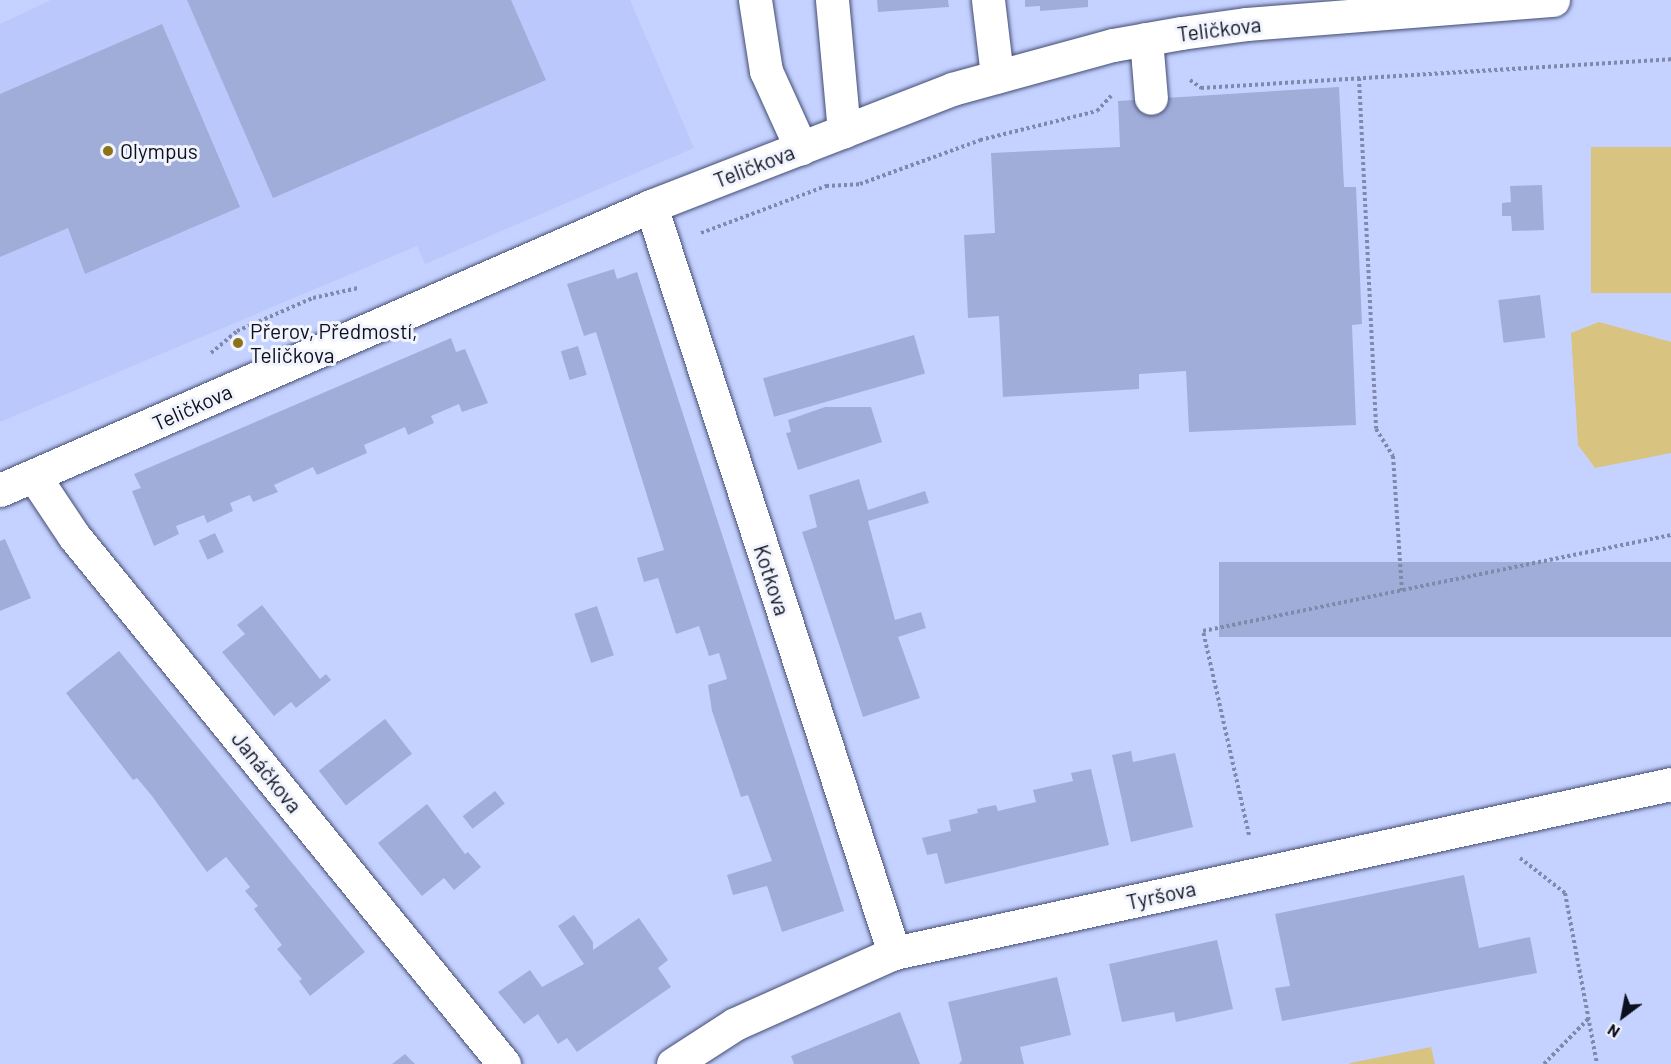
<!DOCTYPE html>
<meta charset="utf-8">
<style>
body{margin:0}
#map{position:relative;width:1671px;height:1064px;overflow:hidden;background:#c5d2ff;font-family:Barlow,sans-serif}
div>[style]{position:absolute}
.built>*{inset:0;background:#bac8fc}
.green>*{inset:0;background:#d8c380;transform-origin:0 0}
.building>*{inset:0;background:#a1add9;transform-origin:0 0}
.path>*{height:4px;margin-top:-2px;transform-origin:0;background:repeating-linear-gradient(90deg,#8089ab 0 3px,transparent 0 6px)}
.roads{filter:drop-shadow(0 0 2px #444d73) drop-shadow(0 0 2px #444d73)}
.minor>*{height:33px;margin:-16.5px;padding:0 16.5px;transform-origin:16.5px;border-radius:16.5px;background:#fff}
.dots>*{width:16px;height:16px;translate:-50% -50%;box-sizing:border-box;border:3px solid #f1f4fd;border-radius:50%}
span{translate:-50% -50%;white-space:nowrap;text-align:center;line-height:1.15;-webkit-text-stroke:6px #f1f4fd;paint-order:stroke}
.street-label{font-size:21px;color:#0c0f1e}
.poi-label{font-size:21px;color:#0c0f1e}
.left{translate:0 -50%;text-align:left}
.north{position:absolute;left:1593px;top:986px;width:60px;height:60px;-webkit-text-stroke:4px #f1f4fd;paint-order:stroke;rotate:212deg;font-size:16px;font-weight:700;line-height:24px;text-align:center;color:#0c0f1e}
.north::after{content:'';display:block;margin:auto;width:21px;height:27px;background:#0c0f1e;clip-path:polygon(50% 0,100% 100%,50% 72%,0 100%)}
</style>
<div id="map">
<div class="built">
<div style="clip-path:polygon(51px 0,630px 0,694px 148px,425px 264px,417px 246px,0 422px,0 24px)"></div>
</div>
<div class="green">
<div style="left:1671px;top:147px;width:146px;height:80px;rotate:90deg"></div>
<div style="clip-path:polygon(1599px 322px,1671px 342px,1671px 453px,1595px 468px,1578px 445px,1571px 333px)"></div>
<div style="clip-path:polygon(1431px 1047px,1435px 1064px,1350px 1064px,1350px 1063px)"></div>
</div>
<div class="building">
<div style="clip-path:polygon(187px 0,511px 0,546px 80px,273px 198px)"></div>
<div style="clip-path:polygon(877px 0,948px 0,949px 7px,878px 12px)"></div>
<div style="clip-path:polygon(1025px 0,1088px 0,1088px 7px,1040px 11px,1040px 6px,1025px 7px)"></div>
<div style="clip-path:polygon(162px 24px,240px 207px,85px 274px,68px 228px,0 257px,0 94px)"></div>
<div style="clip-path:polygon(1339px 87px,1344px 187px,1356px 187px,1362px 324px,1352px 325px,1356px 425px,1189px 432px,1186px 371px,1139px 374px,1139px 389px,1003px 397px,999px 316px,968px 318px,964px 235px,995px 233px,991px 153px,1120px 147px,1118px 101px)"></div>
<div style="clip-path:polygon(1542px 185px,1544px 230px,1512px 231px,1511px 216px,1502px 216px,1502px 203px,1511px 202px,1510px 186px)"></div>
<div style="clip-path:polygon(614px 269px,617px 279px,637px 272px,844px 911px,782px 932px,767px 886px,733px 895px,727px 875px,772px 861px,748px 795px,741px 797px,712px 711px,708px 685px,727px 679px,719px 653px,709px 656px,699px 626px,676px 634px,658px 578px,644px 582px,637px 558px,664px 550px,596px 332px,584px 336px,567px 284px)"></div>
<div style="left:1540px;top:295px;width:43px;height:42px;rotate:83deg"></div>
<div style="left:914px;top:335px;width:40px;height:157px;rotate:74deg"></div>
<div style="clip-path:polygon(451px 338px,456px 352px,465px 349px,488px 403px,462px 412px,459px 404px,431px 416px,434px 423px,408px 435px,405px 427px,364px 445px,367px 453px,317px 475px,313px 467px,274px 485px,278px 492px,253px 502px,250px 495px,230px 503px,233px 511px,207px 523px,204px 515px,176px 526px,179px 534px,154px 546px,132px 491px,141px 488px,134px 474px)"></div>
<div style="left:578px;top:346px;width:30px;height:18px;rotate:73deg"></div>
<div style="clip-path:polygon(825px 407px,871px 407px,882px 442px,798px 470px,786px 433px,791px 432px,788px 420px)"></div>
<div style="clip-path:polygon(859px 479px,868px 510px,925px 491px,929px 503px,868px 521px,895px 620px,921px 612px,926px 628px,898px 637px,920px 698px,863px 717px,802px 532px,817px 527px,809px 495px)"></div>
<div style="left:215px;top:533px;width:21px;height:18px;rotate:65deg"></div>
<div style="clip-path:polygon(5px 539px,31px 598px,0 611px,0 541px)"></div>
<div style="left:1671px;top:562px;width:75px;height:452px;rotate:90deg"></div>
<div style="clip-path:polygon(262px 605px,320px 679px,326px 674px,331px 680px,296px 708px,291px 702px,274px 716px,222px 652px,245px 634px,237px 625px)"></div>
<div style="left:597px;top:606px;width:52px;height:24px;rotate:71deg"></div>
<div style="clip-path:polygon(119px 651px,365px 952px,310px 996px,299px 981px,302px 979px,277px 949px,282px 945px,254px 909px,258px 906px,245px 891px,250px 887px,226px 857px,207px 872px,152px 796px,137px 778px,133px 780px,66px 693px)"></div>
<div style="left:385px;top:719px;width:44px;height:84px;rotate:52deg"></div>
<div style="clip-path:polygon(1131px 751px,1133px 762px,1175px 753px,1193px 827px,1131px 842px,1112px 755px)"></div>
<div style="clip-path:polygon(1091px 769px,1109px 845px,945px 884px,937px 853px,927px 855px,922px 838px,951px 831px,949px 820px,978px 813px,977px 809px,996px 805px,998px 811px,1036px 802px,1033px 790px,1073px 781px,1071px 773px)"></div>
<div style="left:495px;top:791px;width:16px;height:41px;rotate:52deg"></div>
<div style="clip-path:polygon(427px 804px,465px 854px,468px 852px,481px 867px,454px 890px,444px 878px,422px 896px,378px 843px)"></div>
<div style="clip-path:polygon(1464px 875px,1479px 948px,1530px 937px,1537px 973px,1282px 1021px,1275px 988px,1290px 986px,1275px 914px)"></div>
<div style="clip-path:polygon(574px 915px,593px 942px,593px 950px,639px 918px,668px 960px,658px 968px,671px 987px,577px 1052px,567px 1038px,558px 1044px,538px 1014px,524px 1024px,498px 992px,530px 970px,542px 987px,584px 964px,558px 926px)"></div>
<div style="clip-path:polygon(1217px 940px,1233px 1009px,1176px 1022px,1174px 1012px,1122px 1022px,1109px 964px)"></div>
<div style="clip-path:polygon(1057px 977px,1071px 1035px,1020px 1047px,1024px 1064px,959px 1064px,962px 1060px,948px 1002px)"></div>
<div style="clip-path:polygon(900px 1012px,920px 1064px,794px 1064px,791px 1056px)"></div>
<div style="clip-path:polygon(405px 1054px,415px 1064px,392px 1064px)"></div>
</div>
<div class="path">
<div style="left:1359px;top:78px;width:351px;rotate:87.2deg"></div>
<div style="left:1376px;top:429px;width:32px;rotate:58deg"></div>
<div style="left:1393px;top:456px;width:135px;rotate:86.2deg"></div>
<div style="left:1190px;top:80px;width:14px;rotate:36deg"></div>
<div style="left:1201px;top:88px;width:471px;rotate:-3.5deg"></div>
<div style="left:701px;top:233px;width:134px;rotate:-20.6deg"></div>
<div style="left:826px;top:186px;width:34px;rotate:-3deg"></div>
<div style="left:860px;top:184px;width:128px;rotate:-20.1deg"></div>
<div style="left:980px;top:140px;width:121px;rotate:-13.9deg"></div>
<div style="left:1097px;top:111px;width:21px;rotate:-47deg"></div>
<div style="left:211px;top:353px;width:34px;rotate:-40deg"></div>
<div style="left:237px;top:331px;width:83px;rotate:-23.5deg"></div>
<div style="left:313px;top:298px;width:46px;rotate:-12.5deg"></div>
<div style="left:1249px;top:835px;width:209px;rotate:-102.7deg"></div>
<div style="left:1203px;top:631px;width:478px;rotate:-11.6deg"></div>
<div style="left:1520px;top:858px;width:57px;rotate:37.9deg"></div>
<div style="left:1565px;top:893px;width:174px;rotate:79.4deg"></div>
<div style="left:1544px;top:1064px;width:63px;rotate:-45.6deg"></div>
</div>
<div class="roads">
<div class="minor">
<div style="left:755px;top:0;width:72px;rotate:81.2deg"></div>
<div style="left:766px;top:71px;width:85px;rotate:65.6deg"></div>
<div style="left:832px;top:0;width:132px;rotate:84.8deg"></div>
<div style="left:988px;top:0;width:77px;rotate:83.2deg"></div>
<div style="left:1146px;top:39px;width:59px;rotate:85.2deg"></div>
<div style="left:651px;top:206px;width:786px;rotate:71.98deg"></div>
<div style="left:34px;top:476px;width:72px;rotate:56.3deg"></div>
<div style="left:74px;top:536px;width:681px;rotate:50.84deg"></div>
<div style="left:0;top:490px;width:710px;rotate:-23.57deg"></div>
<div style="left:651px;top:206px;width:323px;rotate:-21.2deg"></div>
<div style="left:952px;top:89px;width:167px;rotate:-15.3deg"></div>
<div style="left:1113px;top:45px;width:69px;rotate:-10deg"></div>
<div style="left:1181px;top:33px;width:67px;rotate:-7.8deg"></div>
<div style="left:1247px;top:24px;width:307px;rotate:-4.5deg"></div>
<div style="left:673px;top:1064px;width:74px;rotate:-32.8deg"></div>
<div style="left:735px;top:1024px;width:174px;rotate:-24.1deg"></div>
<div style="left:894px;top:953px;width:795px;rotate:-12.27deg"></div>
</div>
</div>
<div class="dots">
<div style="left:108px;top:151px;background:#8c7317"></div>
<div style="left:238px;top:343px;background:#8c7317"></div>
</div>
<div class="street-label">
<span style="left:1219px;top:29px;rotate:-7deg">Teličkova</span>
<span style="left:754px;top:166px;rotate:-21deg">Teličkova</span>
<span style="left:192px;top:407px;rotate:-24deg">Teličkova</span>
<span style="left:772px;top:580px;rotate:72deg">Kotkova</span>
<span style="left:267px;top:772px;rotate:51deg">Janáčkova</span>
<span style="left:1161px;top:895px;rotate:-12deg">Tyršova</span>
</div>
<div class="poi-label">
<span class="left" style="left:120px;top:151px">Olympus</span>
<span class="left" style="left:250px;top:343px">Přerov, Předmostí,<br>Teličkova</span>
</div>
<div class="north">N</div>
</div>
